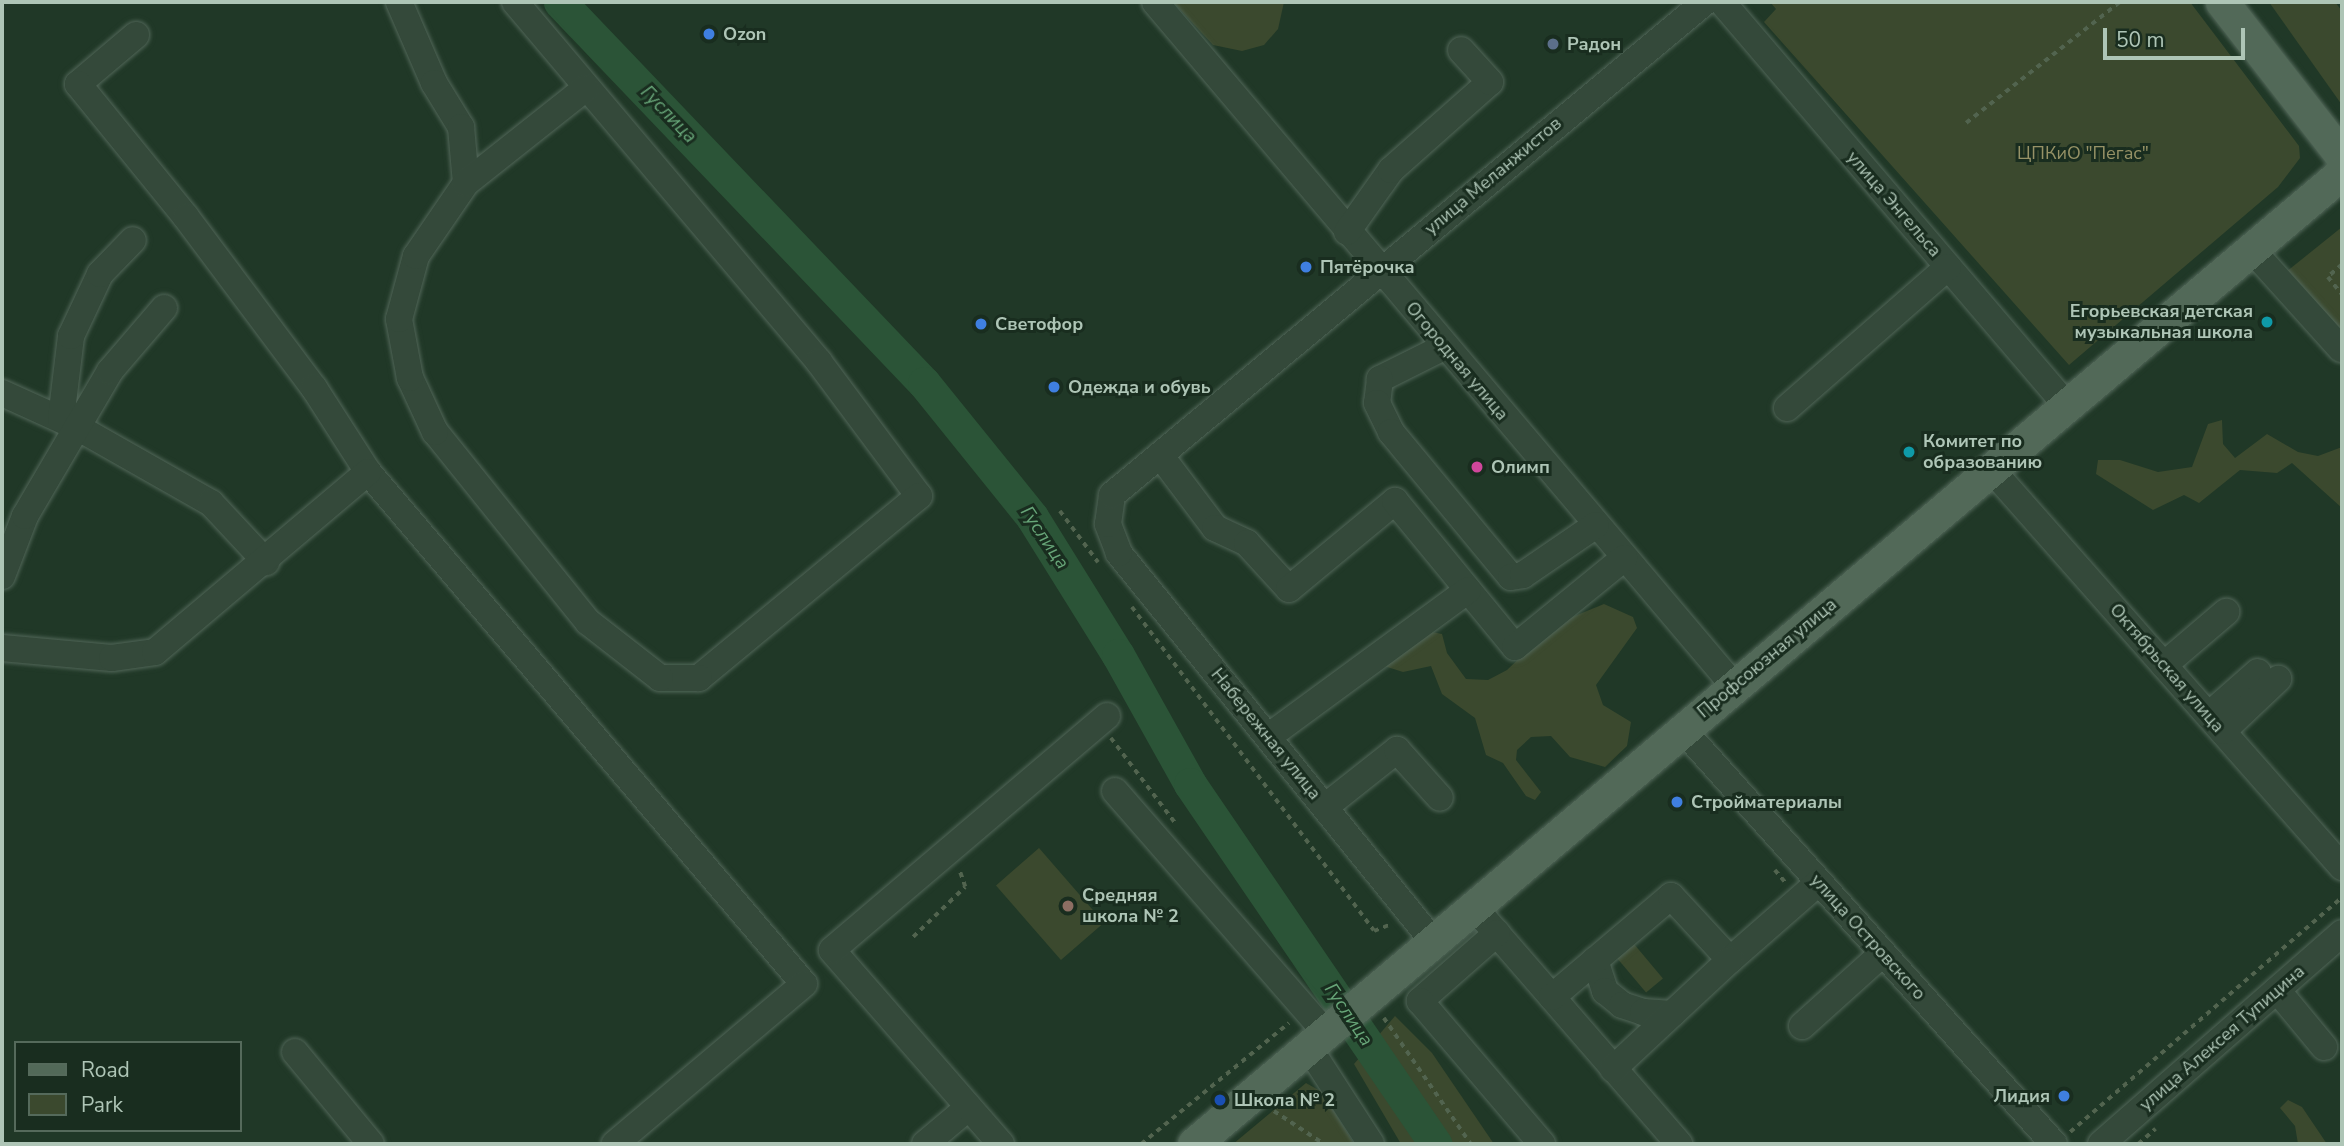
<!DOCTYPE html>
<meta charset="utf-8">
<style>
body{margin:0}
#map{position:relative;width:2344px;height:1146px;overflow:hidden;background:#203827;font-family:"Nunito Sans",sans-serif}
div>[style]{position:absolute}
.green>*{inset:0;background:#3b492e;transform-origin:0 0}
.river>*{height:33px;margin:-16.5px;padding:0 16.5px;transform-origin:16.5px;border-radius:16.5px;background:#2b5437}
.path>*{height:3.5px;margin-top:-1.75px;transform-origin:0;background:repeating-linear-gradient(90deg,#52644f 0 5px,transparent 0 10px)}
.roads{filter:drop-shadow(0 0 2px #516658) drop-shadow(0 0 2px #516658)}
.minor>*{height:26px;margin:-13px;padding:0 13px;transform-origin:13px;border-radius:13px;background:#34493a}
.major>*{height:33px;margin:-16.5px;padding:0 16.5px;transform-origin:16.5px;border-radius:16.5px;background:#526958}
.dots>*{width:19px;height:19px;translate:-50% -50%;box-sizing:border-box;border:4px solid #192d1f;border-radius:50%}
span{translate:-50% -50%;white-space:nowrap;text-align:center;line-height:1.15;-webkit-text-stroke:6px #192d1f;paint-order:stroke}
.poi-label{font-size:18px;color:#aec5b6;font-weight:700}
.left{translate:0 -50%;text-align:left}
.right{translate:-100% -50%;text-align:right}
.park-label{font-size:18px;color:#969266}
.street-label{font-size:18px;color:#aec5b6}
.water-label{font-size:19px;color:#67a578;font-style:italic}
.frame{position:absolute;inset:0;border:4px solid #aec5b6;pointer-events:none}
.legend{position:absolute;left:14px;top:1041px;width:228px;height:91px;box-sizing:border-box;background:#192d1f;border:2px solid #556a5b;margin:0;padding:9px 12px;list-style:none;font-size:21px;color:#aec5b6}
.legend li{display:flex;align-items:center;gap:14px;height:35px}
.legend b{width:35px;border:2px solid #556a5b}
.scale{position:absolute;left:2103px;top:28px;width:142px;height:32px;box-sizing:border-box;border:4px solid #aec5b6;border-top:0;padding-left:9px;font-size:21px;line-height:24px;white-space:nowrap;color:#aec5b6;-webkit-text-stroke:5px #192d1f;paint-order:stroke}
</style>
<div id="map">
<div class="green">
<div style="clip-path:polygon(1173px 2px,1284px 2px,1278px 29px,1264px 45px,1242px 51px,1213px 45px)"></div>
<div style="clip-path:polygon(1770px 2px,2190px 2px,2299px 146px,2300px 158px,2278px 187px,2069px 365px,1764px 22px,1776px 9px)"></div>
<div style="clip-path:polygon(2269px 2px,2335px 2px,2342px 11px,2342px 105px)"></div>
<div style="clip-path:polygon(2342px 227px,2342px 333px,2286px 272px)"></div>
<div style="clip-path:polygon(2222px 420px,2223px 444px,2235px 458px,2267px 434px,2298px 452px,2318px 456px,2342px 447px,2342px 508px,2292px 463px,2277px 473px,2240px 470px,2199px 503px,2184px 495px,2153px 510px,2096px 474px,2098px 460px,2120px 460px,2158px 472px,2192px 467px,2208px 424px)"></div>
<div style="clip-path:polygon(1604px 604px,1633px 617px,1637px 628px,1596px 685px,1603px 705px,1631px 722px,1627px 746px,1605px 767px,1570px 757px,1551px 736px,1531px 737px,1517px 750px,1516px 760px,1541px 792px,1535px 800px,1526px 796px,1503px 763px,1486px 755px,1475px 718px,1442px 694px,1431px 666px,1403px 672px,1384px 666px,1427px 631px,1442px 634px,1447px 653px,1466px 679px,1488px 680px,1507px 670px,1555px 624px)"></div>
<div style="left:1039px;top:848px;width:99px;height:57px;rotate:49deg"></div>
<div style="left:1634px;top:944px;width:45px;height:22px;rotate:50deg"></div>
<div style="clip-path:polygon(1395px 1016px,1432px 1053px,1494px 1144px,1401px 1144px,1354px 1064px)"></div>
<div style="clip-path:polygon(1306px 1083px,1322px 1092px,1354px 1144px,1233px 1144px)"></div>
<div style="clip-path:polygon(2288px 1100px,2302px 1107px,2327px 1144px,2298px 1144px,2295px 1126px,2280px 1108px)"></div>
</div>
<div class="river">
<div style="left:560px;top:2px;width:527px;rotate:46.31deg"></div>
<div style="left:924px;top:383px;width:172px;rotate:51.1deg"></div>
<div style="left:1032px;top:517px;width:163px;rotate:58.1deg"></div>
<div style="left:1118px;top:655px;width:148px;rotate:60.8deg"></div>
<div style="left:1190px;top:784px;width:436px;rotate:55.7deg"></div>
</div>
<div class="path">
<div style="left:1966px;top:123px;width:196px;rotate:-38.2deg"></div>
<div style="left:2342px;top:265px;width:18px;rotate:139deg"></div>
<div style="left:2328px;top:277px;width:22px;rotate:51deg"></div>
<div style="left:1060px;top:511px;width:64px;rotate:53.3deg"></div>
<div style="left:1132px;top:607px;width:404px;rotate:53.2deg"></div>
<div style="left:1374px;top:931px;width:18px;rotate:-22deg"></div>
<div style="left:1111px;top:738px;width:108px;rotate:52.9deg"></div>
<div style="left:1775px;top:870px;width:17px;rotate:50deg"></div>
<div style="left:913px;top:937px;width:72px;rotate:-43.9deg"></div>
<div style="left:965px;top:887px;width:18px;rotate:-109deg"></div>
<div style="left:1384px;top:1018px;width:153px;rotate:55.4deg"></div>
<div style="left:1274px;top:1111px;width:60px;rotate:33.4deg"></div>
<div style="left:2070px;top:1132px;width:357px;rotate:-40.8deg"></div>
<div style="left:1141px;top:1144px;width:191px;rotate:-39.3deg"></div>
<div style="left:2138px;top:1144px;width:23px;rotate:-41deg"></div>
</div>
<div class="roads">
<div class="minor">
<div style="left:399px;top:2px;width:88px;rotate:66.6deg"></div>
<div style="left:434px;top:83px;width:52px;rotate:58.5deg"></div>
<div style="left:461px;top:127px;width:56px;rotate:84.9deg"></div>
<div style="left:515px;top:2px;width:471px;rotate:49.8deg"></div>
<div style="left:819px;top:362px;width:167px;rotate:53.3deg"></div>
<div style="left:919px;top:496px;width:286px;rotate:140.4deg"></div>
<div style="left:699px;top:678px;width:39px;rotate:180deg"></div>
<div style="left:660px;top:678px;width:91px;rotate:-142.1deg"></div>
<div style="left:588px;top:622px;width:244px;rotate:-128.8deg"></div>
<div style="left:435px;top:432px;width:60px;rotate:-114.8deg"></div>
<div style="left:410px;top:378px;width:60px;rotate:-100.6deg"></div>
<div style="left:399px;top:319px;width:65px;rotate:-74.9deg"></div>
<div style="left:416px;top:256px;width:88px;rotate:-55.6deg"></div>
<div style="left:466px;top:183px;width:153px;rotate:-38.4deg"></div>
<div style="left:1155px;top:2px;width:896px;rotate:49.75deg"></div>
<div style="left:1722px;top:2px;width:531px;rotate:49.5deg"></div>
<div style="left:136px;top:35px;width:76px;rotate:139.8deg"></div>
<div style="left:78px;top:84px;width:171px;rotate:50.9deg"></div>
<div style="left:186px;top:217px;width:214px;rotate:53.2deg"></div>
<div style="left:314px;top:388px;width:100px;rotate:57.3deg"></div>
<div style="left:368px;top:472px;width:672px;rotate:49.58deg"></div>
<div style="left:804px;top:984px;width:248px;rotate:139.8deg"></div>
<div style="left:1347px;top:232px;width:76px;rotate:-54.6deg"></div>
<div style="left:1391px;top:170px;width:132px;rotate:-41.6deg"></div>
<div style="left:1490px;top:82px;width:43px;rotate:-132.2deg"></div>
<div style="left:2252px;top:250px;width:133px;rotate:48deg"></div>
<div style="left:1444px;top:347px;width:72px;rotate:153.4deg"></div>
<div style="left:1380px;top:379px;width:24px;rotate:97deg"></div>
<div style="left:1377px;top:403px;width:32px;rotate:64deg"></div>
<div style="left:1391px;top:432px;width:188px;rotate:50.4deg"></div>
<div style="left:1511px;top:577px;width:12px;rotate:-9deg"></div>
<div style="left:1523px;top:575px;width:88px;rotate:-34.4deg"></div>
<div style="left:2px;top:393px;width:82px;rotate:24.4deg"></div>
<div style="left:77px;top:427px;width:154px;rotate:29.6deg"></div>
<div style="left:211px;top:503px;width:81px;rotate:47deg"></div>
<div style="left:1787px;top:408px;width:214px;rotate:-41.2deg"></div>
<div style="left:61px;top:419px;width:84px;rotate:-83.1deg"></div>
<div style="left:71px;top:336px;width:68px;rotate:-64.9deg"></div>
<div style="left:100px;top:274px;width:47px;rotate:-45.9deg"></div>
<div style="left:1160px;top:455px;width:91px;rotate:53deg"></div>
<div style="left:1215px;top:528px;width:35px;rotate:25deg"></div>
<div style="left:1247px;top:543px;width:62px;rotate:47.6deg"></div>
<div style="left:1289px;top:589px;width:138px;rotate:-39.7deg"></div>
<div style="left:1395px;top:501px;width:189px;rotate:50.6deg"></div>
<div style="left:1515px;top:647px;width:141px;rotate:-39.2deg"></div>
<div style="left:1991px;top:469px;width:531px;rotate:48.59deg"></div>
<div style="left:2px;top:576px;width:64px;rotate:-69deg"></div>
<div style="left:25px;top:516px;width:168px;rotate:-59.6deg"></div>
<div style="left:110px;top:371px;width:83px;rotate:-49.4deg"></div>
<div style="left:2px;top:648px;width:110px;rotate:5.2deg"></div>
<div style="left:112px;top:658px;width:43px;rotate:-7.9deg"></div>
<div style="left:155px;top:652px;width:279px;rotate:-40.2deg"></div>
<div style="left:2164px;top:665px;width:82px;rotate:-40.5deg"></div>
<div style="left:2209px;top:715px;width:65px;rotate:-41.3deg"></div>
<div style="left:1683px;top:730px;width:556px;rotate:48.14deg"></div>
<div style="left:2223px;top:731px;width:76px;rotate:-43.4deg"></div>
<div style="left:1268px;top:737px;width:248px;rotate:-36.3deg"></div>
<div style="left:1115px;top:791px;width:322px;rotate:48.9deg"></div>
<div style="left:1325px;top:807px;width:92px;rotate:-38.4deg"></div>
<div style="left:1397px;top:750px;width:64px;rotate:48.1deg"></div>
<div style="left:1473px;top:906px;width:315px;rotate:49.1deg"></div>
<div style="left:1497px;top:933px;width:103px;rotate:138.6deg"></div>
<div style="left:1420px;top:1001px;width:188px;rotate:49.5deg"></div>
<div style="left:1432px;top:940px;width:498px;rotate:-129deg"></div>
<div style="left:1119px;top:553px;width:31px;rotate:-111deg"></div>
<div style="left:1108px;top:524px;width:29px;rotate:-82deg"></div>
<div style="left:1112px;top:495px;width:771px;rotate:-39.74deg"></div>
<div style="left:1595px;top:960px;width:33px;rotate:72deg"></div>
<div style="left:1605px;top:991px;width:22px;rotate:39deg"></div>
<div style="left:1622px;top:1005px;width:22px;rotate:18deg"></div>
<div style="left:1643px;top:1012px;width:29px;rotate:4deg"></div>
<div style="left:2277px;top:990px;width:74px;rotate:50.5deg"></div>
<div style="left:1552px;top:997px;width:156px;rotate:-40.3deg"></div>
<div style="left:1671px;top:896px;width:87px;rotate:47.3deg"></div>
<div style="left:1730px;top:960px;width:118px;rotate:-41.2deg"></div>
<div style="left:1802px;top:1026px;width:108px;rotate:-42deg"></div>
<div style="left:1309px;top:1048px;width:114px;rotate:57.1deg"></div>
<div style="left:295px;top:1052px;width:119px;rotate:50.4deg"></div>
<div style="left:1613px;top:1069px;width:160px;rotate:-43deg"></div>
<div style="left:925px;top:1144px;width:57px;rotate:-40.1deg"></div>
<div style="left:1001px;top:1144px;width:257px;rotate:-131.1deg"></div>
<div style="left:832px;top:950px;width:361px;rotate:-40.4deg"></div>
<div style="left:2101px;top:1144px;width:320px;rotate:-41.2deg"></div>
</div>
<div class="major">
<div style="left:2222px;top:2px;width:195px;rotate:52.1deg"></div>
<div style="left:1194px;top:1144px;width:1504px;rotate:-40.23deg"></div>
</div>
</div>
<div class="dots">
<div style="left:709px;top:34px;background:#3f7fe0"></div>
<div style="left:1553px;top:44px;background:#5c6f8a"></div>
<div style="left:1306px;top:267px;background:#3f7fe0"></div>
<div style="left:2267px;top:322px;background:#0f9aa8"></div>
<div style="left:981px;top:324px;background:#3f7fe0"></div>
<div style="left:1054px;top:387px;background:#3f7fe0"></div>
<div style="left:1909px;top:452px;background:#0f9aa8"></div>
<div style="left:1477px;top:467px;background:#d1479c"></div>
<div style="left:1677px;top:802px;background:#3f7fe0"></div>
<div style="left:1068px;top:906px;background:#8d6e63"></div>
<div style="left:2064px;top:1096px;background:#3f7fe0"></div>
<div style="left:1220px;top:1100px;background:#1a4fb4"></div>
</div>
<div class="poi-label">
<span class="left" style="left:723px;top:34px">Ozon</span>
<span class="left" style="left:1567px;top:44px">Радон</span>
<span class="left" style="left:1320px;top:267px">Пятёрочка</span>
<span class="right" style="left:2253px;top:322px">Егорьевская детская<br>музыкальная школа</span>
<span class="left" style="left:995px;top:324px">Светофор</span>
<span class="left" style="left:1068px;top:387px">Одежда и обувь</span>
<span class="left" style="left:1923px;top:452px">Комитет по<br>образованию</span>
<span class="left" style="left:1491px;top:467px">Олимп</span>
<span class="left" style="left:1691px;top:802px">Стройматериалы</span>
<span class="left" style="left:1082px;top:906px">Средняя<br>школа № 2</span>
<span class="right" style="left:2050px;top:1096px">Лидия</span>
<span class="left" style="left:1234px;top:1100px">Школа № 2</span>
</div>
<div class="park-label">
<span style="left:2083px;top:153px">ЦПКиО "Пегас"</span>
</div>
<div class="street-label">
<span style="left:1493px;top:176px;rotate:-40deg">улица Меланжистов</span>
<span style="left:1894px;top:204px;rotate:49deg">улица Энгельса</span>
<span style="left:1457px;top:361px;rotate:50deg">Огородная улица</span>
<span style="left:1767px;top:658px;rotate:-40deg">Профсоюзная улица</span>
<span style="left:2167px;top:668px;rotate:49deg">Октябрьская улица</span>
<span style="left:1266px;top:734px;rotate:51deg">Набережная улица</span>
<span style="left:1868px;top:937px;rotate:48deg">улица Островского</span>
<span style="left:2222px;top:1038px;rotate:-41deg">улица Алексея Тупицина</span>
</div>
<div class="water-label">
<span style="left:668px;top:115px;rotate:46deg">Гуслица</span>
<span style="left:1044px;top:538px;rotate:56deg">Гуслица</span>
<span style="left:1348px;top:1015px;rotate:56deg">Гуслица</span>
</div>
<div class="frame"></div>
<ul class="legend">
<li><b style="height:9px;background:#526958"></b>Road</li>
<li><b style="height:19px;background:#3b492e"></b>Park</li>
</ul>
<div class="scale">50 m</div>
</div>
